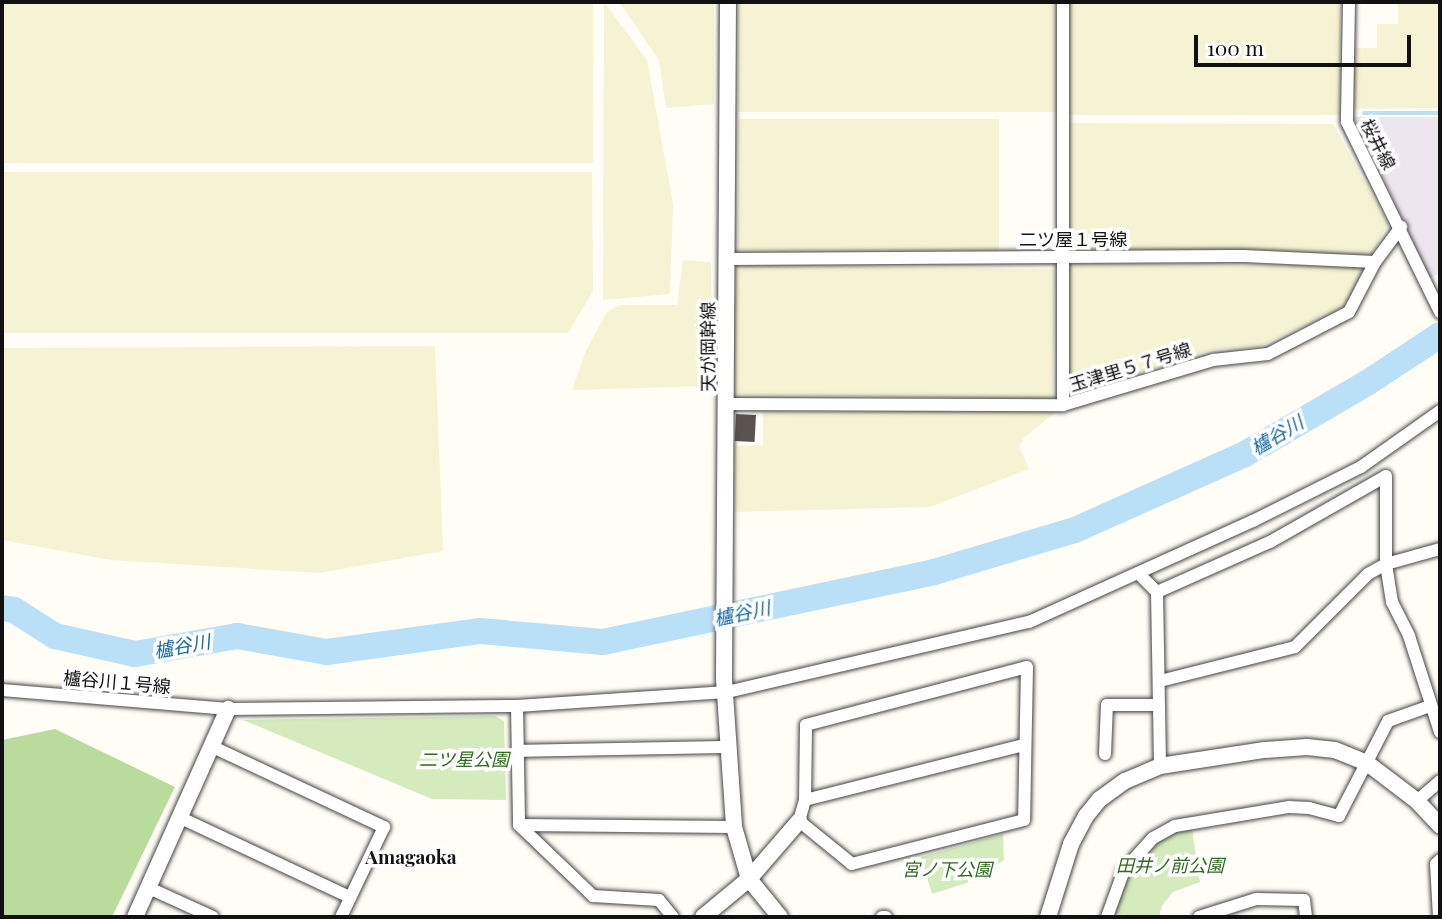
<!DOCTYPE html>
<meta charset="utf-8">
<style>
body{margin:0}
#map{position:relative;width:1442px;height:919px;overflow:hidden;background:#fffdf5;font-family:"Playfair Display","Noto Sans JP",serif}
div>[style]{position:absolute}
.industrial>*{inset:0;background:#eee6ef}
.farmland>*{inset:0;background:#f6f3d4;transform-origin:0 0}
.green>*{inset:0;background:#d5ebbd}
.forest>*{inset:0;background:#b9dc9c}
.stream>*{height:4.5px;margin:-2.25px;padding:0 2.25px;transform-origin:2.25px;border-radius:2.25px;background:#b9e0f7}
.river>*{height:26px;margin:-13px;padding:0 13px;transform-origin:13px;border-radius:13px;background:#b9e0f7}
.building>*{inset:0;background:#5a524d;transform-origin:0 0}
.roads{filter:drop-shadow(0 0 2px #444) drop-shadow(0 0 2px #444)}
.minor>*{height:12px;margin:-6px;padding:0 6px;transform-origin:6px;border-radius:6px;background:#fff}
.tertiary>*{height:16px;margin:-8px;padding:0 8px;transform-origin:8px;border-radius:8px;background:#fff}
span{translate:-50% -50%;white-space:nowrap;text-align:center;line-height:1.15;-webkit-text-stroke:7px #fff;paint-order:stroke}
.street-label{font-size:18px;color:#111}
.park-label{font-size:18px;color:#2f6b1f;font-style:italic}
.water-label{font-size:19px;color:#1768a6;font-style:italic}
.neighbourhood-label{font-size:19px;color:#111;font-weight:700}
.frame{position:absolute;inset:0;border:4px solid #111;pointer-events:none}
.scale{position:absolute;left:1194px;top:35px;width:217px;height:32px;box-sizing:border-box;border:4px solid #111;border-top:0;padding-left:9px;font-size:21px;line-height:24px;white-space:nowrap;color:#111;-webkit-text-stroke:5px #fff;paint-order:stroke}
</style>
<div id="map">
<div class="industrial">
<div style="clip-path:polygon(1355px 117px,1440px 117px,1440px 273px,1430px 278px)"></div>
</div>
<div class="farmland">
<div style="left:2px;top:2px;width:591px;height:161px"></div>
<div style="clip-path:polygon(604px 2px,647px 60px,673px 204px,670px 294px,603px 300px)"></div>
<div style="clip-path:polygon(619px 2px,714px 2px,714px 104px,666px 108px,659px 60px)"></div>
<div style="left:738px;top:2px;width:318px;height:110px"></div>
<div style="left:1068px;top:2px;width:272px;height:113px"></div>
<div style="clip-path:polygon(1398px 2px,1440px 2px,1440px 108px,1354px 109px,1353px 48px,1377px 48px,1377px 24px,1398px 24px)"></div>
<div style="left:738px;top:119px;width:261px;height:131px"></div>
<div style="clip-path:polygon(1066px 123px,1333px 124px,1388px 224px,1371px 255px,1066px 252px)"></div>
<div style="clip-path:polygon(2px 172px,592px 172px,593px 291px,568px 333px,2px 333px)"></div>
<div style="clip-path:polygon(683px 260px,711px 262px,712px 386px,572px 390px,585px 353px,606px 313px,619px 305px,677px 305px)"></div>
<div style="left:735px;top:264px;width:320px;height:130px;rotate:1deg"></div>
<div style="clip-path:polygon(1066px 264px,1365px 265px,1344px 307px,1260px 346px,1210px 350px,1067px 396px)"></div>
<div style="clip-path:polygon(435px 346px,443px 551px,320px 573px,111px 560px,2px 540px,2px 348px)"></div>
<div style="clip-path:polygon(1057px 411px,1024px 438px,1019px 446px,1029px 469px,930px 507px,735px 512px,734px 446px,763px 445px,763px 412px)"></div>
</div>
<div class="green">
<div style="clip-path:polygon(495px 716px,504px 721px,506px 800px,432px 799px,243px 720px)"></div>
<div style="clip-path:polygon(1192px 828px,1200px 882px,1173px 892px,1162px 906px,1159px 917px,1126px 917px,1113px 913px,1126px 874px,1148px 848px,1177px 830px)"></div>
<div style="clip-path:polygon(1003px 834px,1004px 860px,967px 883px,932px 894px,921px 857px)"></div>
</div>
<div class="forest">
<div style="clip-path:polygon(55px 729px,175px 787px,112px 917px,2px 917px,2px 740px)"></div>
</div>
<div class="stream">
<div style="left:1364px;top:113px;width:76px"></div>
</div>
<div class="river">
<div style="left:2px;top:608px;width:12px;rotate:9deg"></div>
<div style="left:14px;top:610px;width:49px;rotate:32.4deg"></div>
<div style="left:55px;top:636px;width:82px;rotate:12.7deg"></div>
<div style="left:135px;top:654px;width:104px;rotate:-10deg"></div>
<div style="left:237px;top:636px;width:91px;rotate:10.1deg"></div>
<div style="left:327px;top:652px;width:155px;rotate:-7.8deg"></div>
<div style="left:481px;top:631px;width:122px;rotate:5.2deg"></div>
<div style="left:603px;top:642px;width:338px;rotate:-11.9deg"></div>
<div style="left:934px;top:572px;width:147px;rotate:-16.6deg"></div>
<div style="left:1075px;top:530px;width:186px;rotate:-24.1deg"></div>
<div style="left:1245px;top:454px;width:141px;rotate:-30.2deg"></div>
<div style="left:1367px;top:383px;width:87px;rotate:-33.3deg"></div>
</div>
<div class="building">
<div style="left:736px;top:414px;width:20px;height:27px;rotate:3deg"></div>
</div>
<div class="roads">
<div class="minor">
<div style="left:1063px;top:2px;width:403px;rotate:90deg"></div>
<div style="left:1349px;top:2px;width:120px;rotate:91deg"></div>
<div style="left:1347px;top:122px;width:212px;rotate:63.9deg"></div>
<div style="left:727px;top:259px;width:517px;rotate:-0.33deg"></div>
<div style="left:1244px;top:256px;width:131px;rotate:2.6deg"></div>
<div style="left:1375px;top:262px;width:44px;rotate:-53.4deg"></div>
<div style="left:727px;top:404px;width:336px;rotate:0.2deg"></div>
<div style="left:1063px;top:405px;width:157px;rotate:-16.7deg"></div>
<div style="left:1213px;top:360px;width:55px;rotate:-6.2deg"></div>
<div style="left:1268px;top:354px;width:91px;rotate:-27.4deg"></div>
<div style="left:1349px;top:312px;width:56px;rotate:-62.5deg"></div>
<div style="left:1139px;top:574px;width:25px;rotate:45deg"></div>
<div style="left:1157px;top:592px;width:174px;rotate:89deg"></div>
<div style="left:1157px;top:592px;width:124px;rotate:-23.9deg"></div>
<div style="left:1270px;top:542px;width:133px;rotate:-29.6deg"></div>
<div style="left:1386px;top:476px;width:88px;rotate:90deg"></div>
<div style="left:1386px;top:564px;width:38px;rotate:81deg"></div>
<div style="left:1392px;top:602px;width:38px;rotate:63deg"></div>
<div style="left:1409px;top:636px;width:101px;rotate:72.1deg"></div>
<div style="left:1027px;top:667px;width:153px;rotate:91.1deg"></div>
<div style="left:1024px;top:820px;width:178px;rotate:165.7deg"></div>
<div style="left:852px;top:864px;width:68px;rotate:-140.9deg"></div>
<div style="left:799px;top:821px;width:22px;rotate:-74deg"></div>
<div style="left:805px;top:800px;width:75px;rotate:-89.2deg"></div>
<div style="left:806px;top:725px;width:228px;rotate:-14.7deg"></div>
<div style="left:1160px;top:681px;width:139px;rotate:-14.1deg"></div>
<div style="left:1295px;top:647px;width:103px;rotate:-45deg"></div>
<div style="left:1368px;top:574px;width:21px;rotate:-29deg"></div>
<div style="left:1386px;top:564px;width:56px;rotate:-15.5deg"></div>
<div style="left:2px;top:690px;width:227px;rotate:4.8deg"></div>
<div style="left:228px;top:709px;width:289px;rotate:-0.6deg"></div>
<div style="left:517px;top:706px;width:210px;rotate:-3.8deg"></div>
<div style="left:727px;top:692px;width:310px;rotate:-13.1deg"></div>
<div style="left:1029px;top:622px;width:246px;rotate:-24.3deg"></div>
<div style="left:1253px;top:521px;width:121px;rotate:-26.6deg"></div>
<div style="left:1361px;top:467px;width:97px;rotate:-35.3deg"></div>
<div style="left:517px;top:706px;width:119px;rotate:89deg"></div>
<div style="left:519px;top:825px;width:215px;rotate:0.5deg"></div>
<div style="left:213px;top:747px;width:189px;rotate:25.1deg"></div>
<div style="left:384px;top:827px;width:100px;rotate:115.5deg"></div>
<div style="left:517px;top:751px;width:213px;rotate:-1.1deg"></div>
<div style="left:1105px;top:754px;width:49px;rotate:-87.7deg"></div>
<div style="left:1107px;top:705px;width:51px"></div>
<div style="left:805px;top:800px;width:226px;rotate:-14.1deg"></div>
<div style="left:1417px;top:801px;width:30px;rotate:-41deg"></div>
<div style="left:181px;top:818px;width:187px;rotate:25.1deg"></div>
<div style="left:519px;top:825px;width:103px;rotate:43.8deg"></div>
<div style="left:593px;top:896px;width:66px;rotate:3.5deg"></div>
<div style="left:659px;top:900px;width:22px;rotate:51deg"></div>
<div style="left:149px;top:888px;width:70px;rotate:24.4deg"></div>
<div style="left:882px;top:917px;width:4px"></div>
<div style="left:1107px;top:917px;width:50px;rotate:-70.1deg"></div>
<div style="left:1124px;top:870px;width:43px;rotate:-47.8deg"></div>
<div style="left:1153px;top:838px;width:25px;rotate:-29deg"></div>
<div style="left:1175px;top:826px;width:116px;rotate:-9.5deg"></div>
<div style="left:1289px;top:807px;width:20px;rotate:3deg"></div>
<div style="left:1309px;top:808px;width:31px;rotate:15deg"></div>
<div style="left:1339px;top:816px;width:107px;rotate:-62.7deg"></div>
<div style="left:1388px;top:721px;width:45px;rotate:-19.7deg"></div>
<div style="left:1199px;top:917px;width:60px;rotate:-17.5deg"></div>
<div style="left:1256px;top:899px;width:48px;rotate:1.2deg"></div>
<div style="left:1304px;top:900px;width:17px;rotate:83deg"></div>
<div style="left:1439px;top:917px;width:53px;rotate:-93.2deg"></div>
<div style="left:1436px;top:864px;width:6px;rotate:-45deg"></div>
</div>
<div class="tertiary">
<div style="left:728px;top:2px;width:677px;rotate:90.34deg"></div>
<div style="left:724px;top:679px;width:148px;rotate:86.1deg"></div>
<div style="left:734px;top:827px;width:54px;rotate:73.9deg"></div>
<div style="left:749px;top:879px;width:49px;rotate:50.8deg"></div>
<div style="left:135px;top:917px;width:228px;rotate:-65.9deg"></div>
<div style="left:703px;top:917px;width:60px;rotate:-39.6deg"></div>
<div style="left:749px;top:879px;width:77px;rotate:-49.2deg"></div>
<div style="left:1048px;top:917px;width:77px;rotate:-72.5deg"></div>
<div style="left:1071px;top:844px;width:32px;rotate:-62deg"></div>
<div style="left:1086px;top:816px;width:22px;rotate:-51deg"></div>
<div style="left:1100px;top:799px;width:31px;rotate:-36deg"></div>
<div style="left:1125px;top:781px;width:38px;rotate:-23deg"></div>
<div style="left:1160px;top:766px;width:106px;rotate:-8.7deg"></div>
<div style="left:1265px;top:750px;width:42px;rotate:-4.1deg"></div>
<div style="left:1307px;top:747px;width:28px;rotate:6deg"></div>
<div style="left:1335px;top:750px;width:35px;rotate:22deg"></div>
<div style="left:1367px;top:763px;width:63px;rotate:37.2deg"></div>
<div style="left:1417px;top:801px;width:34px;rotate:47deg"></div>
</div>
</div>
<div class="street-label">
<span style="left:1378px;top:144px;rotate:63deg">桜井線</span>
<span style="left:1073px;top:239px">二ツ屋１号線</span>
<span style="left:708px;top:347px;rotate:-90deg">天が岡幹線</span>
<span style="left:1130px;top:367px;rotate:-17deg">玉津里５７号線</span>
<span style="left:117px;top:682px;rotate:5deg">櫨谷川１号線</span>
</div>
<div class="park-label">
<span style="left:464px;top:759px">二ツ星公園</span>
<span style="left:1170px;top:865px">田井ノ前公園</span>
<span style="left:947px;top:869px">宮ノ下公園</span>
</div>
<div class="water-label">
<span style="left:1277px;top:435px;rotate:-31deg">櫨谷川</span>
<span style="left:742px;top:613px;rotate:-12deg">櫨谷川</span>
<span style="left:182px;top:646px;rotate:-10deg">櫨谷川</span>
</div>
<div class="neighbourhood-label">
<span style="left:411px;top:857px">Amagaoka</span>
</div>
<div class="frame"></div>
<div class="scale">100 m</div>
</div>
